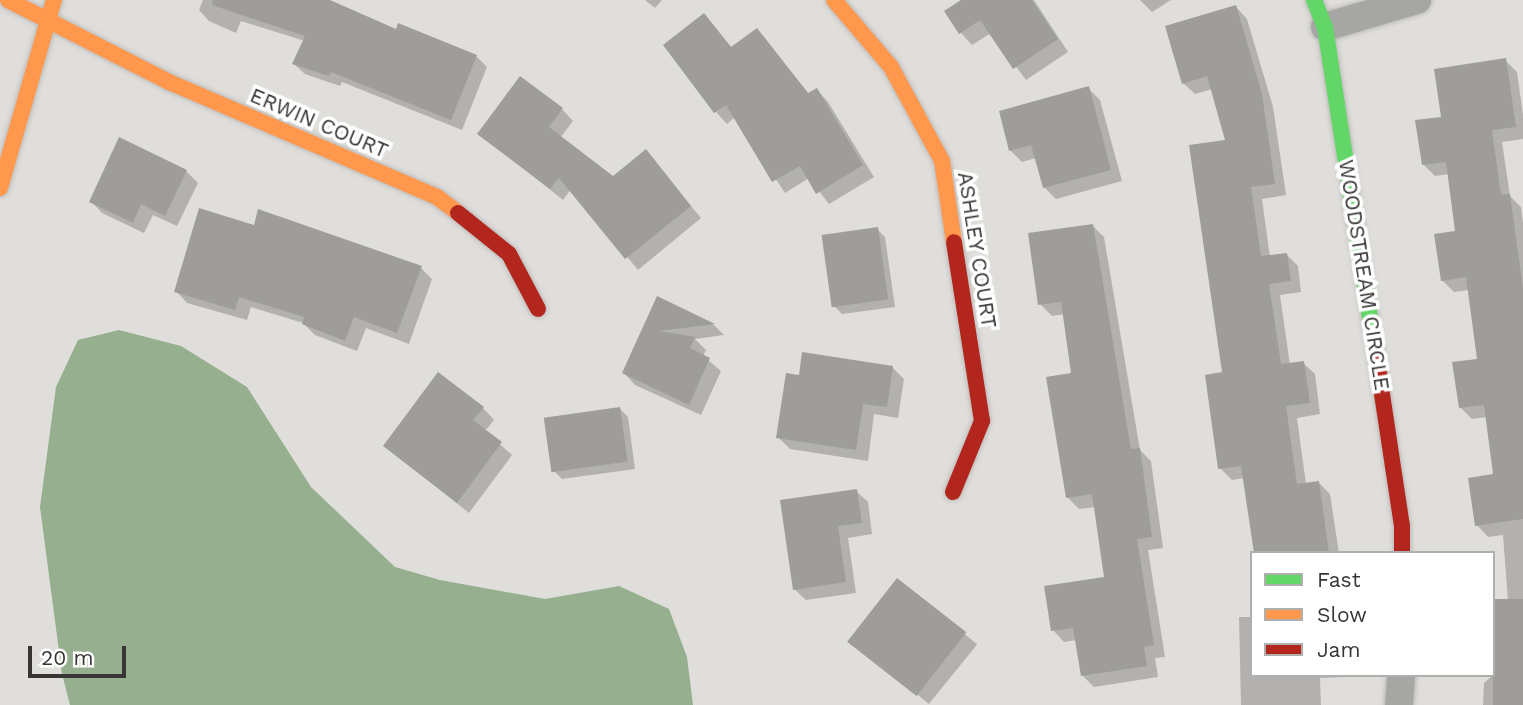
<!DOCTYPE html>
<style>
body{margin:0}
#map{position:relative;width:1523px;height:705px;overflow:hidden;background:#e0dedb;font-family:"Work Sans",sans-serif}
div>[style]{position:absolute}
.water>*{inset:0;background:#95af8f}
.shadow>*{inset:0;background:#0003;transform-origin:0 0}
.building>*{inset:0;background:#9e9d9a;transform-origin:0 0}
.roads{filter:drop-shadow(0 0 2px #bdbcba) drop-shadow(0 0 2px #bdbcba)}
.street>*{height:28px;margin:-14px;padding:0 14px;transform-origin:14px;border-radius:14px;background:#a6a6a5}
.fast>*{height:16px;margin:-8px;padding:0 8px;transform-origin:8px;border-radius:8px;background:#63d668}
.slow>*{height:16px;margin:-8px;padding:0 8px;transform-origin:8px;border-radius:8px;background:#ff974d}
.jam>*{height:16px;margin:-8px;padding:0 8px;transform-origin:8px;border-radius:8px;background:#b3261e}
span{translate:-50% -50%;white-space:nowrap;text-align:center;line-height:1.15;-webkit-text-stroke:7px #fff;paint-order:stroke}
.street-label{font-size:21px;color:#373634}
.legend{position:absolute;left:1250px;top:551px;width:245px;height:126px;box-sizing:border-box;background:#fff;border:2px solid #afafae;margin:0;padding:9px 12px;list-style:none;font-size:21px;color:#373634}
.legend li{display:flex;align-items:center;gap:14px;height:35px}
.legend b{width:35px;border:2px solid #afafae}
.scale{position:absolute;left:28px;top:646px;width:98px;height:32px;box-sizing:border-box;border:4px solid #373634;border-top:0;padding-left:9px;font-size:21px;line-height:24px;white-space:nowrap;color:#373634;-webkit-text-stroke:5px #fff;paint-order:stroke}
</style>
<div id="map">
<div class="water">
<div style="clip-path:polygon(119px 330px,181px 346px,247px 387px,311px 487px,395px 567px,440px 580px,545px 599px,619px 586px,669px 609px,687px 657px,693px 705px,70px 705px,62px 674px,40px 507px,56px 387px,78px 340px)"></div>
</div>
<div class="shadow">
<div style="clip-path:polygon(203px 0,326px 0,397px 32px,476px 56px,487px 67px,462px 130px,342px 82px,340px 86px,305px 74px,294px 64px,305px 41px,241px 21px,236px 33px,209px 21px,199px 10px)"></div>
<div style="clip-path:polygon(645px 0,662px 0,655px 8px)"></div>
<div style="clip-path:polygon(964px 0,1034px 0,1068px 52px,1026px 80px,991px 33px,972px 45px,961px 33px,947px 12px)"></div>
<div style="clip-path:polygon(1140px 0,1171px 0,1152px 12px)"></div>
<div style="clip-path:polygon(1236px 7px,1247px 19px,1273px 107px,1286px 195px,1262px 199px,1270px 257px,1287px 255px,1298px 266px,1301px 292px,1280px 295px,1290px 365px,1303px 363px,1315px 374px,1320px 414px,1297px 418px,1306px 484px,1319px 483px,1330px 494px,1339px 553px,1255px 553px,1245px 478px,1232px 480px,1220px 468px,1228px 142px,1213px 89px,1195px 94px,1183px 83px)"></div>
<div style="clip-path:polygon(704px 15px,732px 48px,757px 30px,809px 94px,817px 90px,828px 102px,874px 177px,829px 204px,809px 178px,785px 193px,735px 117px,727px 124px,716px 112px,665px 45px)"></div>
<div style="clip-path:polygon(1505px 60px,1517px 72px,1523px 115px,1523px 139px,1502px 142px,1510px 196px,1521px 207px,1523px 223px,1523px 705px,1483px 705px,1484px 683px,1493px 675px,1508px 601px,1503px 535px,1488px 537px,1477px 525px,1495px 476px,1487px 417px,1472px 419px,1460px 407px,1479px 360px,1469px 290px,1454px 292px,1442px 280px,1457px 233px,1449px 174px,1435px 176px,1423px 164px,1443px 118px)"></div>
<div style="clip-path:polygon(1088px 88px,1100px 100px,1122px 181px,1056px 199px,1044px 187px,1036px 158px,1022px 162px,1011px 151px,1001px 112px)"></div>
<div style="clip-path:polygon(562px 109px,573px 121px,560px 138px,613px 178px,646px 152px,701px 218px,638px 270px,571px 189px,563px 200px,479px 133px)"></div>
<div style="clip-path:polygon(186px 171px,198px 183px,177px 226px,153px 215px,144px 233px,102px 213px,91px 201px)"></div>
<div style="clip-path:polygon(1092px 225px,1104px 237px,1140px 450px,1151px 461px,1163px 548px,1148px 550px,1165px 657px,1155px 658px,1158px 677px,1094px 687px,1082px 675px,1077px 640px,1064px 642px,1053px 630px,1106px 578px,1096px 507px,1079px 509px,1067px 497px,1073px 375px,1065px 314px,1052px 316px,1040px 304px)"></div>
<div style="clip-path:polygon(255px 227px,421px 268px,432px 279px,409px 344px,366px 328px,357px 351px,315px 335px,303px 323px,251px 307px,247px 320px,187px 303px,176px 291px)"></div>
<div style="clip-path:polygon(877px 229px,885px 237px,895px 307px,842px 314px,834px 306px)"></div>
<div style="clip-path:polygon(658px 299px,714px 325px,724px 335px,695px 339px,706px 350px,703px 356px,721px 371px,701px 415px,635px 385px,624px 373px)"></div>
<div style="clip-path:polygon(892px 367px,904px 379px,898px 418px,874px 414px,868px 461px,790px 449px,778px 437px,801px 377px)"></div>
<div style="clip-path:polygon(483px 408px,494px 420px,485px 431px,512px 455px,469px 513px,385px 446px)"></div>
<div style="clip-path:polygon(620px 409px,628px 417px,635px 469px,562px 479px,554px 471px)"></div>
<div style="clip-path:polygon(856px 491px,868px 502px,872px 534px,848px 538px,856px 593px,806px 600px,794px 589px)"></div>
<div style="left:898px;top:580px;width:102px;height:77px;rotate:39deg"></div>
<div style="clip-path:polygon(1239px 617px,1252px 617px,1252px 675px,1345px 677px,1320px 678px,1321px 705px,1241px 705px)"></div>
</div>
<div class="building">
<div style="clip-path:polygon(213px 0,330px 0,396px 29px,398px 23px,477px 55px,451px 120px,331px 72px,329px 76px,292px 64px,305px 36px,212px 5px)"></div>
<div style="clip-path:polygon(961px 0,1032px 0,1058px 39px,1013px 69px,980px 20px,959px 34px,944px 11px)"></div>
<div style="clip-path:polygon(1236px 5px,1262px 94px,1275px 184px,1251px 187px,1261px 256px,1287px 253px,1291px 281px,1269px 284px,1281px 364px,1304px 361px,1310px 403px,1286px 406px,1297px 484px,1319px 481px,1329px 553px,1254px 553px,1241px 466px,1218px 469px,1205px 375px,1222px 372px,1189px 145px,1225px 140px,1207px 76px,1182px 84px,1165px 26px)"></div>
<div style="clip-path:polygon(704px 13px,731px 47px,757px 28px,808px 93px,817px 88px,863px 165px,816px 194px,800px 166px,772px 182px,726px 105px,714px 113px,663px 45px)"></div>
<div style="clip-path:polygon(1506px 58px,1516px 127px,1492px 130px,1501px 195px,1510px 194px,1523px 288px,1523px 519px,1475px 526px,1468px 478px,1493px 474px,1484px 405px,1459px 408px,1452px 362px,1477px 359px,1466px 277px,1441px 281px,1434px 234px,1455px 231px,1446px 162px,1422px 165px,1415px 120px,1441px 117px,1434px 69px)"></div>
<div style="clip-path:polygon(520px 76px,563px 108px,549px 127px,613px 176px,646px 149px,691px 206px,625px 259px,559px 178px,550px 189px,477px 134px)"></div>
<div style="clip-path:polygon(1089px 86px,1111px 170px,1043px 188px,1031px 145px,1009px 151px,999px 111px)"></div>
<div style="clip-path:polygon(119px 137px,187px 170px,165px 216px,141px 204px,133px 223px,89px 202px)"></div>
<div style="clip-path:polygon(199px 208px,254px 225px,258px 209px,422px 266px,397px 333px,354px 317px,345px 341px,302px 324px,304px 317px,239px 297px,235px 310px,174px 292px)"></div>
<div style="clip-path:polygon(1093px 224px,1131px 449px,1140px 448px,1152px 537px,1137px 539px,1154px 645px,1144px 647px,1147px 666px,1081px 676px,1073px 628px,1051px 631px,1044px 586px,1104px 577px,1092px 494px,1066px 498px,1046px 377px,1071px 373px,1061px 302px,1038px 305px,1028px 233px)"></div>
<div style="left:878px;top:227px;width:73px;height:57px;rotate:82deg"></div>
<div style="clip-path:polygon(657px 296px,715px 324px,659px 331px,695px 337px,690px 348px,710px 358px,689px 405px,622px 373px)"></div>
<div style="clip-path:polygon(802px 352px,893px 366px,887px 407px,863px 404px,856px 450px,776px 438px,786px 373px,799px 375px)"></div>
<div style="clip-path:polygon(438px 372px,484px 407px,473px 420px,502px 442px,457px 503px,383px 446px)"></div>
<div style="left:620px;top:407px;width:55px;height:77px;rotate:82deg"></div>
<div style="clip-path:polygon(857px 489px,862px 523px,838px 526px,846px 582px,793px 590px,780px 500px)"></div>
<div style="left:897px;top:578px;width:88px;height:81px;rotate:38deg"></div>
<div style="left:1523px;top:599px;width:106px;height:30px;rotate:90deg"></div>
</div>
<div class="roads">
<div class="street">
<div style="left:1325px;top:27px;width:96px;rotate:-16.4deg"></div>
<div style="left:1399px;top:705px;width:30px;rotate:-86deg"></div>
</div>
<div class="fast">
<div style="left:1314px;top:0;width:29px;rotate:68deg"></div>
<div style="left:1325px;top:27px;width:338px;rotate:81.2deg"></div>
</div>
<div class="slow">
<div style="left:8px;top:0;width:181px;rotate:27deg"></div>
<div style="left:169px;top:82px;width:292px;rotate:23.2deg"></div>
<div style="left:437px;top:197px;width:26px;rotate:37deg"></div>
<div style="left:834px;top:0;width:88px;rotate:49.6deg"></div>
<div style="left:891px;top:67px;width:107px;rotate:61.5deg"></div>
<div style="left:942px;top:161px;width:82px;rotate:81.6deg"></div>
<div style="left:0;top:188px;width:196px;rotate:-74deg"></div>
</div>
<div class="jam">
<div style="left:458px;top:213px;width:65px;rotate:38.8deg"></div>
<div style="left:509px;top:254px;width:62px;rotate:62.2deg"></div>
<div style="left:1377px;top:361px;width:167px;rotate:81.4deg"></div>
<div style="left:1402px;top:526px;width:27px;rotate:90deg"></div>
<div style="left:953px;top:492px;width:77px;rotate:-67.8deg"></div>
<div style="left:982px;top:421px;width:181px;rotate:-98.9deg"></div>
</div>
</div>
<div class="street-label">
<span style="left:319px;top:123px;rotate:23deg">ERWIN COURT</span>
<span style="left:977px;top:250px;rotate:81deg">ASHLEY COURT</span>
<span style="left:1364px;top:275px;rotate:81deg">WOODSTREAM CIRCLE</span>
</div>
<ul class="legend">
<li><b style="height:9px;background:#63d668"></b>Fast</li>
<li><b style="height:9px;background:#ff974d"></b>Slow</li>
<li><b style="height:9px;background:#b3261e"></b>Jam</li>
</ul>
<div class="scale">20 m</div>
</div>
